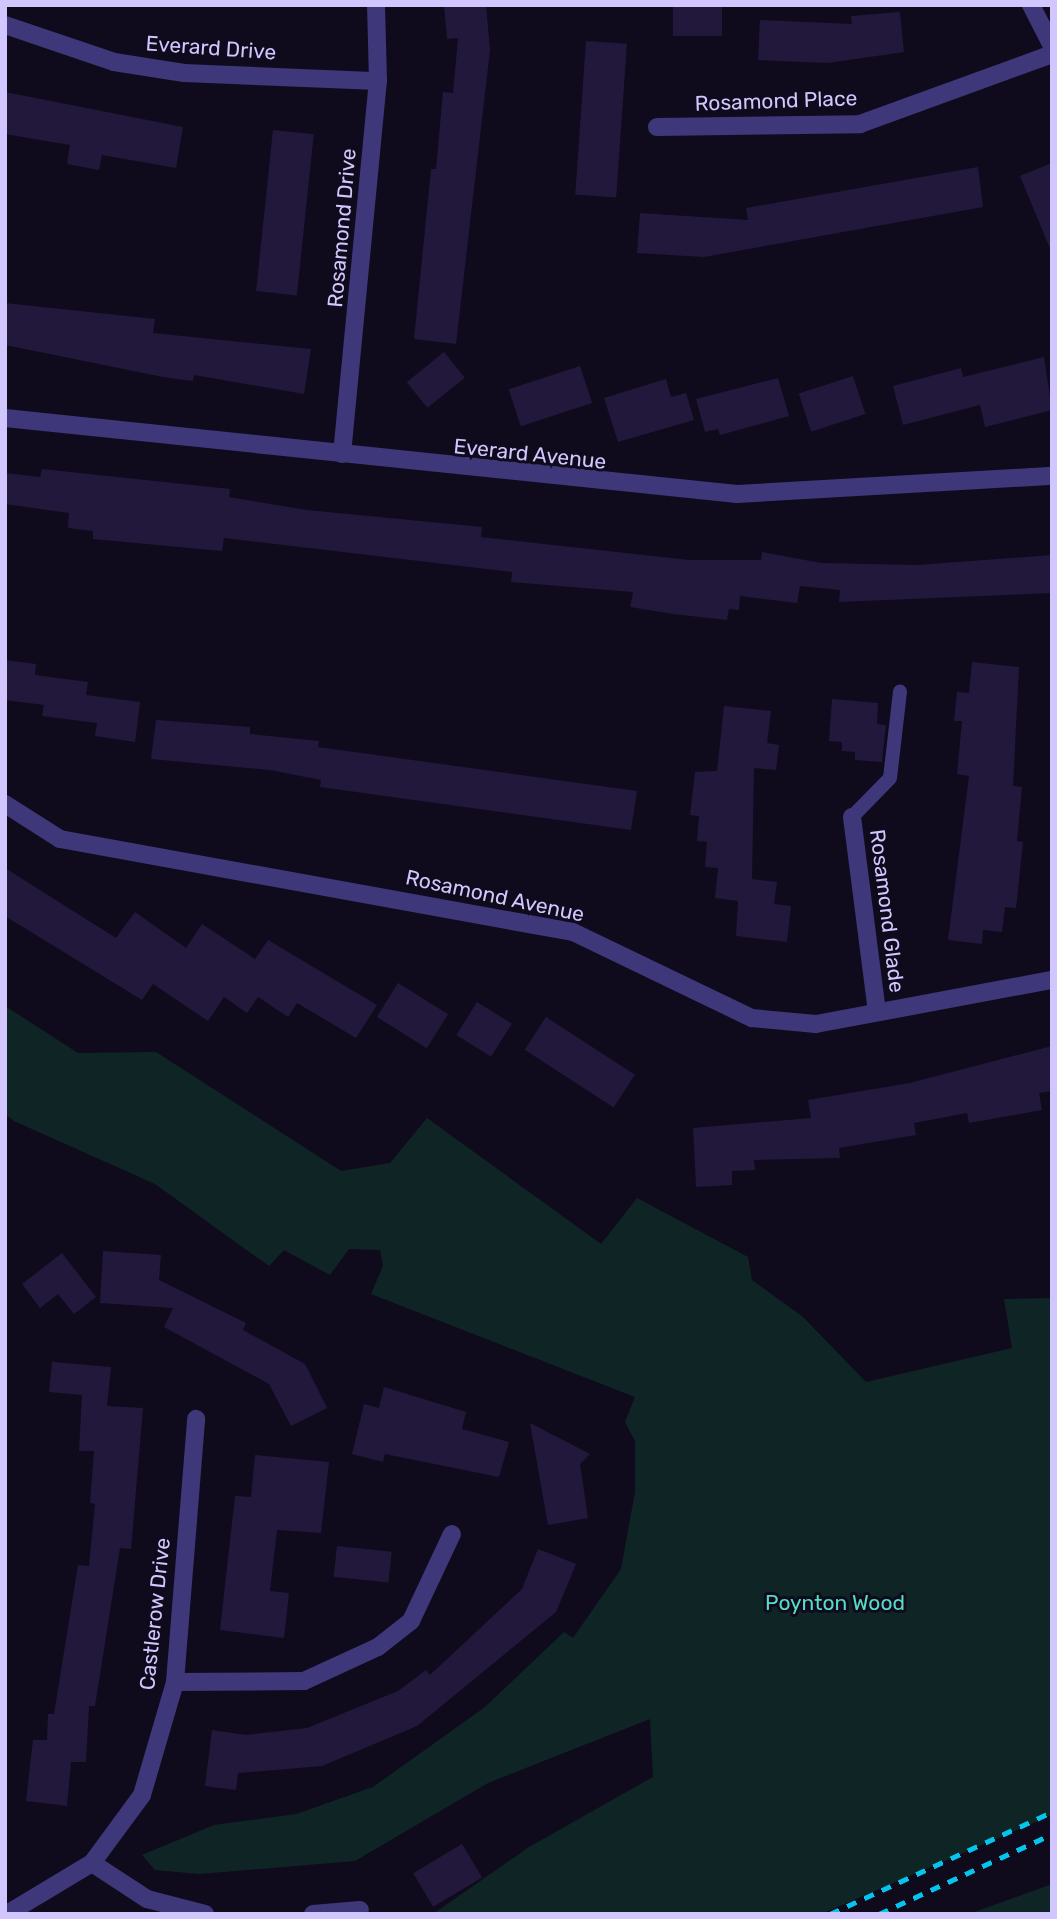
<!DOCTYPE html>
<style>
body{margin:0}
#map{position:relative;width:1057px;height:1919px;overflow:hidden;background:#0f0b1c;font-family:Rubik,sans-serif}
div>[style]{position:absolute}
.green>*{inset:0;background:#0f2525}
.building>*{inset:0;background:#22183c;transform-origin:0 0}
.service>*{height:14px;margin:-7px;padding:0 7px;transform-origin:7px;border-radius:7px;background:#3e377a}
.minor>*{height:18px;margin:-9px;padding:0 9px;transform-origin:9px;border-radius:9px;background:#3e377a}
.rail>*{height:5px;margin-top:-2.5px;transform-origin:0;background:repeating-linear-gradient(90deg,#04c5ed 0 10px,transparent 0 19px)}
span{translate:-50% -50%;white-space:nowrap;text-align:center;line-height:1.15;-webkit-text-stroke:6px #0f0b1c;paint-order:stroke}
.street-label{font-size:21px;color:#d1c7fe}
.park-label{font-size:21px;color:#55dcc4}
.frame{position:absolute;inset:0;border:7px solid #d1c7fe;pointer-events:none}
</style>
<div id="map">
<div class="green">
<div style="clip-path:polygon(5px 1006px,78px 1053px,156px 1052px,341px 1171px,390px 1163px,427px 1118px,601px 1244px,637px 1198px,748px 1257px,752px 1280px,803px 1317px,866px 1382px,1012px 1348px,1004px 1299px,1052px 1298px,1052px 1815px,821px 1914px,433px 1914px,529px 1847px,653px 1777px,650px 1719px,488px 1783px,355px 1861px,199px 1874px,155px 1870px,142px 1855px,214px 1825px,296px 1814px,373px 1787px,485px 1707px,564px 1632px,573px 1638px,621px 1569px,635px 1492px,635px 1441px,625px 1422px,635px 1397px,371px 1294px,383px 1266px,380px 1250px,349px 1249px,330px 1275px,284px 1250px,269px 1266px,155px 1184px,14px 1121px,5px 1114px)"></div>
<div style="clip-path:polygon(1052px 1884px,1052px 1914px,969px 1914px)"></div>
</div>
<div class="building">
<div style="clip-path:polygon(444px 5px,486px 5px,490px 50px,456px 344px,414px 339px,431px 169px,436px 169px,443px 92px,453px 93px,458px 38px,447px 39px)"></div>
<div style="left:673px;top:5px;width:49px;height:31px"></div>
<div style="clip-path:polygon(900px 12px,904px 52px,828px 63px,758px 60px,760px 20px,852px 24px,851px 16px)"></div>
<div style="left:586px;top:41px;width:41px;height:154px;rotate:4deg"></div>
<div style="clip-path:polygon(5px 92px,183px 127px,176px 168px,102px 155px,99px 170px,67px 164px,70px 145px,5px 134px)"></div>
<div style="left:273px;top:130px;width:41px;height:162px;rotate:6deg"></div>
<div style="clip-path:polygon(1052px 163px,1052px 251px,1051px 251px,1020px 176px)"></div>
<div style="clip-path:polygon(978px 167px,983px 207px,704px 257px,637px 253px,640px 213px,748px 220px,746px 208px)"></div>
<div style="clip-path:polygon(5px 303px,155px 319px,153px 333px,311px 349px,304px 394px,194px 375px,193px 381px,163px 377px,5px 345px)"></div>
<div style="left:444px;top:352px;width:33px;height:48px;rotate:51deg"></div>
<div style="clip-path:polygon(1044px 357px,1052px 410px,985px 427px,980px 405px,903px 425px,893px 386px,961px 368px,963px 377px)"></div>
<div style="left:580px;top:366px;width:39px;height:75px;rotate:72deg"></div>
<div style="left:853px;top:376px;width:40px;height:57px;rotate:72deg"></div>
<div style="clip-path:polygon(778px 378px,789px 416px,720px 435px,718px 429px,705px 432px,696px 399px)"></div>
<div style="clip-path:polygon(666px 379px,671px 397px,686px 393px,694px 420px,618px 442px,604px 398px)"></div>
<div style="clip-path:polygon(42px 469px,230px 489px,229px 497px,307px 510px,482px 527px,481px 537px,689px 560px,761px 560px,762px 552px,821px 563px,917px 565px,1052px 555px,1052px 593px,839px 602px,840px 590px,800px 586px,797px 603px,740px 596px,739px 610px,729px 609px,727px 620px,673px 614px,630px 607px,633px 592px,511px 582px,512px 572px,224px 538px,222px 551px,93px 539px,93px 531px,68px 528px,69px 513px,5px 504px,5px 473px,40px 477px)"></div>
<div style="clip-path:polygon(5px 660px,36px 664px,35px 675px,88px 682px,86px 695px,140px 702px,135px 742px,95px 736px,97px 723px,42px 716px,44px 705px,5px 700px)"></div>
<div style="clip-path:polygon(972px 662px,1019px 667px,1013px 786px,1022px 787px,1017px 841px,1023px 842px,1016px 908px,1005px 907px,1002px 932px,983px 930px,982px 944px,948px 940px,969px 776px,957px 774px,962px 721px,954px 721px,957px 692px,969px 693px)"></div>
<div style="clip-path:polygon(832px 699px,878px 703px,877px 724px,886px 725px,882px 762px,855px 760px,855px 752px,842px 751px,842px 742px,829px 741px)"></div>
<div style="clip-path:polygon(724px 706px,771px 711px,767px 743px,779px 745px,776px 770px,754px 768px,752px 879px,777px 882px,774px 904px,791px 906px,787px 942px,736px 936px,738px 901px,715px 898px,718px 868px,705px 867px,707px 842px,697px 841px,699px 816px,690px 815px,695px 772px,717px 771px)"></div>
<div style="clip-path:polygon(156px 720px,250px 727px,250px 734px,319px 741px,318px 747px,637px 791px,631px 830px,320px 787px,321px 780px,270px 770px,151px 759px)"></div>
<div style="clip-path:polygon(5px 868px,116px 938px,135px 912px,186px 948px,202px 924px,255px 959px,268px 940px,377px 1005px,356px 1038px,297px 1003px,288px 1017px,258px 997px,247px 1013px,224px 997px,208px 1021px,153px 984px,142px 1000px,5px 916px)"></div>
<div style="left:398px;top:983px;width:59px;height:40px;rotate:32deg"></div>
<div style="left:477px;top:1002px;width:41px;height:39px;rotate:32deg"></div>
<div style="left:546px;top:1017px;width:106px;height:39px;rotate:33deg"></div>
<div style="clip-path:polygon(1052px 1046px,1052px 1091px,1039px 1093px,1042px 1110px,969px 1123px,967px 1113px,914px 1123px,916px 1135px,839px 1148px,840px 1158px,754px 1160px,755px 1170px,732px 1171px,732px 1185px,696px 1187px,693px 1128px,811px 1118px,808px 1100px,910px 1083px)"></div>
<div style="clip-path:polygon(103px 1251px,161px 1255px,159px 1280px,246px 1323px,243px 1330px,305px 1364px,327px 1408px,291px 1426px,269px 1384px,164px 1327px,173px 1308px,100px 1303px)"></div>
<div style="clip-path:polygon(62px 1253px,96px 1297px,74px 1314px,58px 1294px,40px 1308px,22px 1284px)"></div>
<div style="clip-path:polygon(52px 1362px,111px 1367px,107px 1406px,143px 1408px,131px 1549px,120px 1548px,95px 1706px,89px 1706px,86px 1762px,71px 1762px,67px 1806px,26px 1801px,33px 1740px,47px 1740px,48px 1714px,54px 1714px,78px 1565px,89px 1566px,95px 1504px,90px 1503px,94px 1451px,79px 1451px,82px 1395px,49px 1392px)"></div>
<div style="clip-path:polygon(384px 1387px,466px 1412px,462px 1429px,509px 1442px,499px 1477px,385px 1454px,383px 1462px,352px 1454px,364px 1404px,379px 1408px)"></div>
<div style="clip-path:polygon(530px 1423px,590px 1454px,580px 1464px,588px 1518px,548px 1525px)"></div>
<div style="clip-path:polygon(255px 1455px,329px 1462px,321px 1533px,277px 1530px,270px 1591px,289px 1593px,284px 1638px,220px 1630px,235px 1496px,251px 1497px)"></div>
<div style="left:337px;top:1546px;width:55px;height:31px;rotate:6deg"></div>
<div style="clip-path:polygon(538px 1549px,576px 1564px,556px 1612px,417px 1726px,322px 1766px,238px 1773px,236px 1790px,205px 1786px,212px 1730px,246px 1735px,307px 1728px,398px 1691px,426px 1670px,430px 1675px,522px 1589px)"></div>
<div style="left:462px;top:1844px;width:39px;height:57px;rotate:59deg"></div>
</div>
<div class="service">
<div style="left:852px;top:817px;width:54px;rotate:-45.7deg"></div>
<div style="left:890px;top:778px;width:87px;rotate:-83.4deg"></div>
</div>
<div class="minor">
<div style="left:1031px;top:5px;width:46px;rotate:62.9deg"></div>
<div style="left:5px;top:25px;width:115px;rotate:18.7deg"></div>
<div style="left:114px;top:62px;width:71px;rotate:8.9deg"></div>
<div style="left:184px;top:73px;width:194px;rotate:2.4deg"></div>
<div style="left:657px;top:127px;width:203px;rotate:-0.8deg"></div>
<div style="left:860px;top:124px;width:204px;rotate:-20deg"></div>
<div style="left:5px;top:418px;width:736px;rotate:5.93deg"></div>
<div style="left:737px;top:494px;width:316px;rotate:-3.3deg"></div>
<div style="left:342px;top:454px;width:375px;rotate:-84.5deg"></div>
<div style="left:378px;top:81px;width:76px;rotate:-91.5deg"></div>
<div style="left:5px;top:804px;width:65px;rotate:32.5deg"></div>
<div style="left:60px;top:839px;width:521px;rotate:10.28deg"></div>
<div style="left:573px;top:932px;width:199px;rotate:25.7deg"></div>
<div style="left:752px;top:1018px;width:64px;rotate:5.4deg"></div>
<div style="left:816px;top:1024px;width:240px;rotate:-10.6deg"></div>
<div style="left:852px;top:817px;width:196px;rotate:82.7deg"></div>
<div style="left:175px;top:1682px;width:129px;rotate:-0.4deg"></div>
<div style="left:304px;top:1681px;width:81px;rotate:-24.7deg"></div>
<div style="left:378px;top:1647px;width:42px;rotate:-38.2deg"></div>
<div style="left:411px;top:1621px;width:96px;rotate:-64.8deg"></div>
<div style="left:92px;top:1863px;width:66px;rotate:33.2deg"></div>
<div style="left:147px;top:1899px;width:60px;rotate:14.5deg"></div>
<div style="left:7px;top:1914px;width:99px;rotate:-31deg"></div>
<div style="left:92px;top:1863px;width:84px;rotate:-53.7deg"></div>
<div style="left:142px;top:1795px;width:118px;rotate:-73.7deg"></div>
<div style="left:175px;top:1682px;width:264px;rotate:-85.4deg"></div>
<div style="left:313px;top:1914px;width:47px;rotate:-4.9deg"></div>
</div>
<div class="rail">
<div style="left:830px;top:1914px;width:244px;rotate:-24.7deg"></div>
<div style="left:879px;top:1914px;width:191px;rotate:-24.8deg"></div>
</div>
<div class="street-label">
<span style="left:211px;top:48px;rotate:4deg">Everard Drive</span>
<span style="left:776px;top:101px;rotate:-2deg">Rosamond Place</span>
<span style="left:342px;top:228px;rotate:-85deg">Rosamond Drive</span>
<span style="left:530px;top:454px;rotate:6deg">Everard Avenue</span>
<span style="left:495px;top:896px;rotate:12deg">Rosamond Avenue</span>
<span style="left:887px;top:911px;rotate:83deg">Rosamond Glade</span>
<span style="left:155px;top:1614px;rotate:-84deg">Castlerow Drive</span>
</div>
<div class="park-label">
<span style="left:835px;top:1603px">Poynton Wood</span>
</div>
<div class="frame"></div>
</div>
